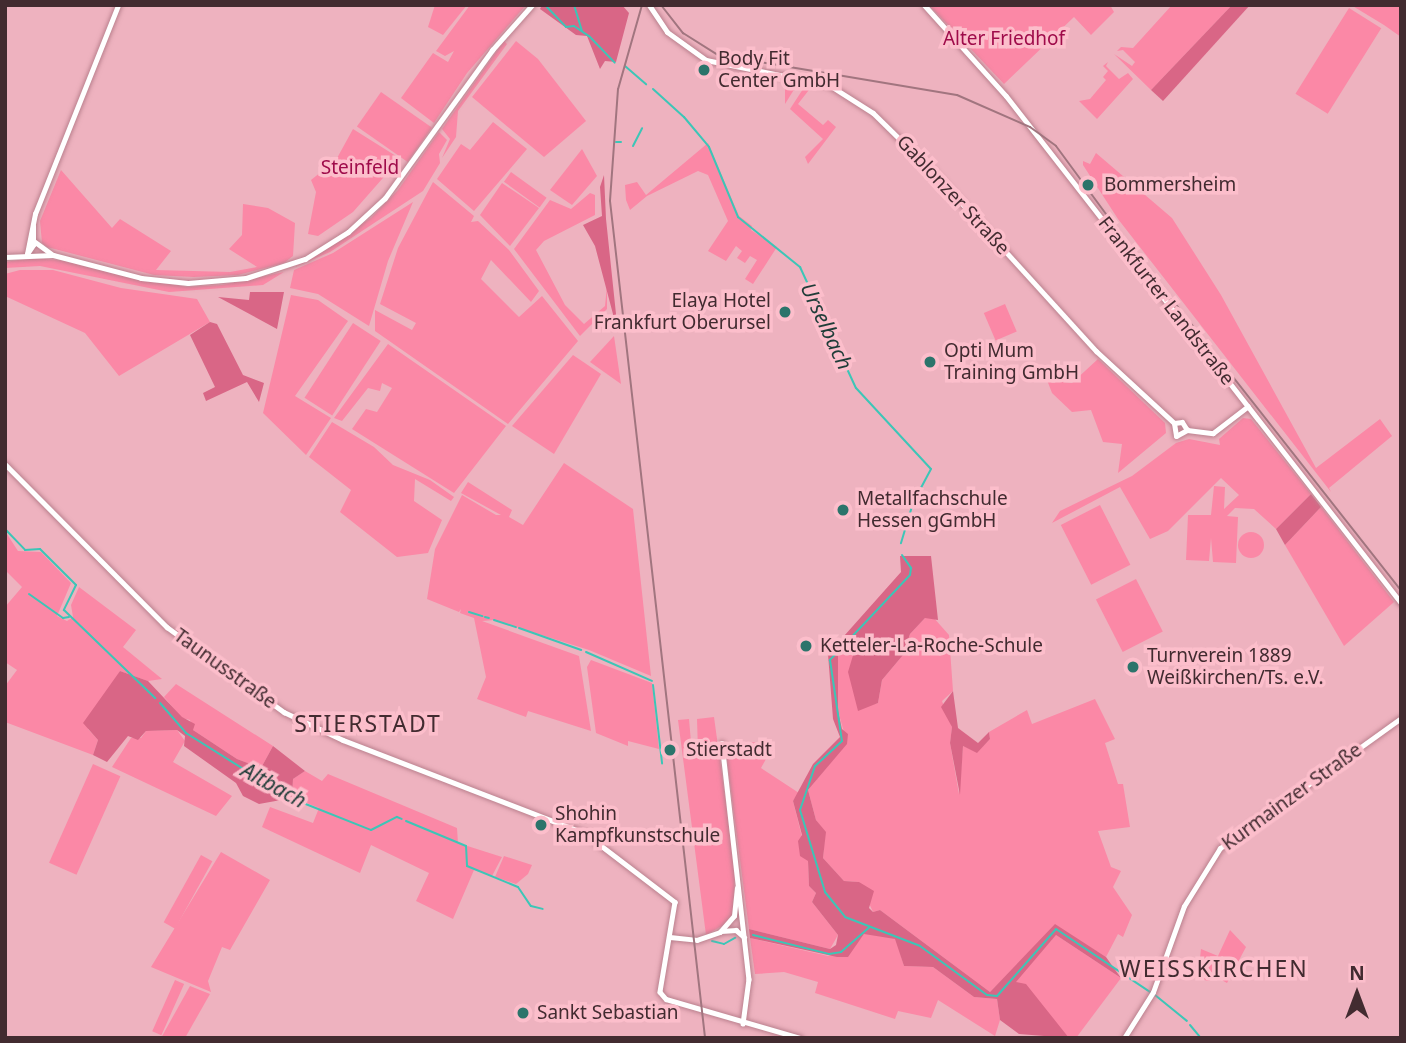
<!DOCTYPE html>
<meta charset="utf-8">
<style>
body{margin:0}
#map{position:relative;width:1406px;height:1043px;overflow:hidden;background:#eeb2bf;font-family:"Noto Sans",sans-serif}
div>[style]{position:absolute}
.green>*{inset:0;background:#fb88a6;transform-origin:0 0}
.round{border-radius:50%}
.forest>*{inset:0;background:#d96686}
.stream>*{height:2px;margin:-1px;padding:0 1px;transform-origin:1px;border-radius:1px;background:#3cc6b7}
.roads{filter:drop-shadow(0 0 2px #ba818e) drop-shadow(0 0 2px #ba818e)}
.minor>*{height:4.5px;margin:-2.25px;padding:0 2.25px;transform-origin:2.25px;border-radius:2.25px;background:#fff}
.major>*{height:5px;margin:-2.5px;padding:0 2.5px;transform-origin:2.5px;border-radius:2.5px;background:#fff}
.tram>*{height:2px;margin:-1px;padding:0 1px;transform-origin:1px;border-radius:1px;background:#a1757f}
.rail>*{height:2px;margin:-1px;padding:0 1px;transform-origin:1px;border-radius:1px;background:#a1757f}
.dots>*{width:19px;height:19px;translate:-50% -50%;box-sizing:border-box;border:4px solid #fcbecb;border-radius:50%}
span{translate:-50% -50%;white-space:nowrap;text-align:center;line-height:1.15;-webkit-text-stroke:7px #fcbecb;paint-order:stroke}
.park-label{font-size:19px;color:#9f0b4a}
.poi-label{font-size:19px;color:#422b30}
.left{translate:0 -50%;text-align:left}
.right{translate:-100% -50%;text-align:right}
.street-label{font-size:19px;color:#422b30}
.water-label{font-size:21px;color:#1f3c38;font-style:italic}
.quarter-label{font-size:23px;color:#422b30;letter-spacing:2px}
.frame{position:absolute;inset:0;border:7px solid #422b30;pointer-events:none}
.north{position:absolute;left:1322px;top:959px;width:70px;height:70px;-webkit-text-stroke:5px #fcbecb;paint-order:stroke;rotate:0deg;font-size:19px;font-weight:700;line-height:28px;text-align:center;color:#422b30}
.north::after{content:'';display:block;margin:auto;width:24px;height:32px;background:#422b30;clip-path:polygon(50% 0,100% 100%,50% 72%,0 100%)}
</style>
<div id="map">
<div class="green">
<div style="clip-path:polygon(435px 5px,467px 5px,443px 35px,428px 27px)"></div>
<div style="clip-path:polygon(470px 5px,526px 5px,467px 73px,434px 123px,401px 98px,433px 53px,448px 62px,454px 51px,445px 56px,436px 51px)"></div>
<div style="clip-path:polygon(929px 5px,1110px 5px,1114px 12px,1091px 35px,1074px 17px,1004px 84px)"></div>
<div style="clip-path:polygon(1172px 5px,1232px 5px,1151px 90px,1114px 54px,1132px 66px,1135px 62px,1123px 50px,1117px 51px,1121px 47px,1133px 48px)"></div>
<div style="clip-path:polygon(1351px 5px,1401px 5px,1401px 37px,1384px 25px)"></div>
<div style="left:1349px;top:8px;width:38px;height:101px;rotate:32deg"></div>
<div style="clip-path:polygon(504px 41px,507px 44px,458px 111px,456px 137px,442px 158px,450px 139px,442px 129px)"></div>
<div style="clip-path:polygon(516px 41px,538px 59px,586px 121px,544px 157px,472px 97px)"></div>
<div style="clip-path:polygon(1108px 62px,1106px 66px,1119px 79px,1128px 73px,1133px 79px,1097px 119px,1079px 101px,1090px 99px,1106px 80px,1103px 77px,1108px 71px,1103px 66px)"></div>
<div style="clip-path:polygon(785px 83px,812px 86px,798px 104px,823px 125px,828px 120px,836px 127px,808px 164px,805px 157px,823px 139px,790px 109px,803px 89px,795px 88px,785px 104px)"></div>
<div style="left:381px;top:92px;width:62px;height:42px;rotate:35deg"></div>
<div style="clip-path:polygon(493px 122px,527px 149px,474px 211px,437px 179px,461px 144px,470px 150px)"></div>
<div style="clip-path:polygon(353px 129px,396px 156px,397px 162px,353px 212px,318px 236px,308px 234px,316px 192px,311px 180px,336px 160px)"></div>
<div style="clip-path:polygon(439px 132px,447px 140px,439px 154px,440px 163px,423px 191px,330px 252px,295px 267px,371px 218px,398px 190px)"></div>
<div style="clip-path:polygon(708px 143px,739px 216px,752px 226px,751px 230px,777px 247px,753px 284px,745px 279px,757px 260px,750px 256px,745px 263px,737px 258px,742px 251px,736px 246px,726px 261px,708px 251px,728px 221px,708px 175px,698px 171px,647px 196px,630px 210px,626px 200px,625px 185px,637px 182px,646px 195px)"></div>
<div style="clip-path:polygon(582px 149px,597px 176px,572px 205px,550px 190px)"></div>
<div style="clip-path:polygon(1096px 153px,1172px 218px,1221px 295px,1316px 468px,1380px 419px,1392px 436px,1329px 488px,1331px 492px,1118px 219px,1083px 165px,1083px 161px,1090px 164px)"></div>
<div style="clip-path:polygon(61px 170px,112px 228px,120px 219px,171px 251px,156px 270px,230px 272px,257px 267px,229px 249px,242px 235px,243px 204px,268px 208px,295px 223px,293px 256px,284px 263px,238px 275px,194px 277px,154px 275px,47px 247px,42px 243px,40px 221px)"></div>
<div style="left:511px;top:172px;width:44px;height:12px;rotate:36deg"></div>
<div style="clip-path:polygon(433px 182px,474px 216px,471px 222px,478px 221px,509px 250px,539px 291px,531px 302px,491px 260px,481px 279px,519px 317px,542px 296px,578px 341px,508px 424px,375px 331px,375px 310px,412px 330px,416px 323px,380px 304px,398px 248px)"></div>
<div style="clip-path:polygon(502px 183px,539px 208px,510px 246px,480px 215px)"></div>
<div style="clip-path:polygon(590px 193px,595px 195px,595px 215px,544px 241px,536px 250px,565px 305px,584px 324px,605px 306px,607px 286px,607px 309px,580px 336px,514px 249px,550px 200px,571px 209px)"></div>
<div style="clip-path:polygon(413px 202px,388px 261px,369px 326px,318px 294px,290px 288px,294px 270px,333px 253px)"></div>
<div style="clip-path:polygon(32px 258px,67px 261px,186px 287px,222px 285px,284px 272px,263px 285px,169px 292px,40px 266px,5px 268px,5px 262px)"></div>
<div style="clip-path:polygon(20px 270px,53px 270px,121px 288px,197px 299px,210px 322px,119px 376px,85px 333px,5px 296px,5px 274px)"></div>
<div style="clip-path:polygon(291px 295px,318px 300px,348px 321px,295px 396px,331px 418px,306px 455px,263px 413px)"></div>
<div style="left:1005px;top:304px;width:30px;height:23px;rotate:67deg"></div>
<div style="left:353px;top:323px;width:33px;height:89px;rotate:33deg"></div>
<div style="clip-path:polygon(614px 336px,621px 384px,590px 362px)"></div>
<div style="clip-path:polygon(388px 344px,506px 426px,454px 493px,352px 429px,366px 409px,377px 412px,392px 388px,382px 383px,380px 391px,368px 388px,342px 421px,334px 418px)"></div>
<div style="clip-path:polygon(573px 355px,601px 374px,554px 454px,512px 426px)"></div>
<div style="clip-path:polygon(1098px 359px,1165px 423px,1166px 433px,1118px 473px,1122px 444px,1103px 442px,1091px 410px,1072px 412px,1052px 393px,1047px 380px,1072px 383px)"></div>
<div style="clip-path:polygon(1243px 418px,1251px 419px,1311px 494px,1276px 529px,1254px 509px,1235px 508px,1227px 516px,1238px 517px,1236px 563px,1213px 562px,1211px 538px,1209px 561px,1186px 560px,1188px 515px,1211px 515px,1214px 486px,1225px 487px,1224px 509px,1239px 495px,1221px 478px,1168px 531px,1150px 539px,1120px 487px,1052px 523px,1060px 511px,1132px 476px,1176px 443px,1189px 439px,1220px 445px,1219px 439px)"></div>
<div style="clip-path:polygon(332px 422px,374px 447px,393px 465px,430px 480px,454px 497px,451px 501px,415px 479px,414px 501px,442px 520px,428px 553px,397px 557px,340px 512px,351px 490px,309px 457px)"></div>
<div style="clip-path:polygon(564px 463px,633px 509px,651px 676px,589px 650px,494px 620px,482px 621px,579px 656px,591px 731px,528px 711px,526px 717px,477px 699px,486px 677px,474px 618px,460px 613px,461px 609px,459px 612px,427px 599px,435px 549px,462px 495px,496px 515px,501px 515px,461px 493px,468px 482px,512px 510px,509px 517px,523px 525px)"></div>
<div style="left:1100px;top:505px;width:67px;height:44px;rotate:63deg"></div>
<div style="clip-path:polygon(1321px 507px,1394px 602px,1344px 646px,1285px 545px)"></div>
<div style="clip-path:polygon(5px 531px,18px 551px,41px 552px,71px 583px,57px 616px,67px 621px,73px 617px,71px 605px,79px 587px,136px 630px,123px 647px,162px 679px,148px 681px,120px 671px,88px 729px,98px 740px,93px 755px,5px 722px,5px 686px,17px 670px,5px 662px,5px 607px,22px 587px,5px 570px)"></div>
<div class="round" style="left:1238px;top:532px;width:26px;height:26px"></div>
<div style="left:1136px;top:579px;width:59px;height:45px;rotate:63deg"></div>
<div style="clip-path:polygon(933px 617px,949px 635px,953px 691px,942px 701px,952px 727px,950px 743px,959px 794px,963px 746px,977px 752px,990px 739px,989px 732px,1027px 710px,1032px 724px,1095px 699px,1115px 739px,1105px 743px,1118px 784px,1123px 784px,1130px 827px,1098px 831px,1111px 867px,1121px 871px,1113px 887px,1132px 915px,1123px 937px,1118px 934px,1106px 957px,1055px 925px,990px 992px,880px 910px,873px 912px,859px 882px,844px 881px,823px 858px,825px 832px,816px 820px,808px 790px,847px 743px,838px 711px,838px 654px,854px 652px,860px 708px,878px 703px,882px 680px,903px 655px,910px 634px,925px 618px)"></div>
<div style="clip-path:polygon(591px 660px,652px 683px,659px 749px,628px 741px,628px 746px,596px 733px,587px 667px)"></div>
<div style="clip-path:polygon(176px 684px,273px 746px,261px 768px,237px 759px,193px 730px,190px 720px,182px 718px,164px 697px)"></div>
<div style="clip-path:polygon(714px 717px,735px 870px,733px 913px,727px 923px,706px 935px,678px 720px,689px 719px,691px 742px,697px 741px,698px 751px,697px 719px)"></div>
<div style="clip-path:polygon(177px 730px,185px 741px,173px 762px,232px 796px,216px 816px,112px 767px,131px 738px,141px 738px,146px 731px)"></div>
<div style="clip-path:polygon(759px 742px,771px 750px,761px 768px,799px 793px,793px 801px,808px 861px,809px 886px,816px 893px,812px 902px,838px 935px,830px 949px,749px 929px,725px 744px)"></div>
<div style="left:93px;top:764px;width:30px;height:108px;rotate:24deg"></div>
<div style="clip-path:polygon(305px 771px,322px 781px,328px 774px,457px 828px,458px 843px,502px 857px,492px 876px,474px 870px,453px 919px,416px 901px,429px 873px,371px 845px,360px 873px,262px 827px,270px 807px,313px 823px,319px 808px,292px 797px,293px 779px)"></div>
<div style="clip-path:polygon(221px 852px,270px 880px,230px 950px,222px 947px,208px 981px,211px 992px,151px 967px)"></div>
<div style="left:201px;top:855px;width:13px;height:77px;rotate:29deg"></div>
<div style="clip-path:polygon(504px 856px,532px 865px,528px 874px,516px 884px,495px 877px)"></div>
<div style="clip-path:polygon(1230px 930px,1246px 947px,1227px 983px,1218px 978px,1207px 981px,1198px 976px,1201px 949px,1218px 956px)"></div>
<div style="clip-path:polygon(876px 933px,896px 939px,904px 966px,933px 967px,974px 997px,997px 999px,1000px 1020px,995px 1036px,938px 1000px,931px 1018px,898px 1011px,895px 1019px,815px 993px,818px 982px,784px 972px,755px 974px,750px 938px,828px 956px,852px 950px,864px 934px)"></div>
<div style="clip-path:polygon(1056px 935px,1121px 978px,1076px 1038px,1069px 1038px,1015px 982px)"></div>
<div style="left:175px;top:980px;width:10px;height:56px;rotate:24deg"></div>
<div style="clip-path:polygon(190px 986px,210px 994px,185px 1038px,161px 1038px)"></div>
</div>
<div class="forest">
<div style="clip-path:polygon(542px 5px,622px 5px,629px 13px,616px 62px,605px 61px,600px 69px,587px 36px,576px 35px,540px 9px)"></div>
<div style="clip-path:polygon(1232px 5px,1250px 5px,1163px 101px,1151px 90px)"></div>
<div style="clip-path:polygon(604px 175px,606px 219px,618px 333px,595px 246px,583px 225px,602px 216px,600px 187px)"></div>
<div style="clip-path:polygon(250px 292px,284px 292px,277px 329px,218px 297px,249px 300px)"></div>
<div style="clip-path:polygon(210px 322px,217px 324px,243px 375px,264px 383px,259px 402px,247px 382px,206px 401px,203px 393px,215px 387px,190px 335px)"></div>
<div style="clip-path:polygon(1311px 494px,1321px 507px,1285px 545px,1276px 529px)"></div>
<div style="clip-path:polygon(900px 556px,931px 556px,938px 620px,925px 618px,910px 634px,903px 655px,882px 680px,878px 703px,858px 711px,848px 672px,854px 652px,838px 654px,838px 711px,842px 729px,848px 734px,847px 744px,808px 790px,816px 820px,826px 832px,823px 858px,844px 881px,859px 882px,874px 891px,869px 908px,873px 912px,880px 910px,990px 992px,1055px 924px,1106px 957px,1121px 978px,1056px 935px,1016px 982px,1026px 984px,1069px 1038px,1019px 1034px,1000px 1020px,997px 999px,974px 997px,933px 967px,904px 966px,895px 939px,864px 934px,848px 957px,837px 957px,750px 938px,749px 929px,830px 949px,836px 945px,838px 935px,812px 902px,816px 893px,809px 886px,808px 861px,800px 856px,798px 841px,802px 835px,793px 801px,813px 764px,840px 737px,833px 719px,828px 654px,901px 572px)"></div>
<div style="clip-path:polygon(120px 671px,148px 681px,182px 717px,195px 724px,193px 730px,237px 759px,261px 768px,273px 746px,305px 771px,293px 779px,292px 798px,259px 804px,243px 796px,236px 783px,184px 746px,185px 736px,177px 730px,146px 731px,138px 740px,128px 736px,107px 762px,93px 755px,98px 740px,83px 723px)"></div>
<div style="clip-path:polygon(953px 691px,958px 728px,978px 743px,989px 732px,990px 739px,977px 753px,963px 746px,960px 795px,950px 743px,952px 727px,941px 707px)"></div>
</div>
<div class="stream">
<div style="left:545px;top:5px;width:30px;rotate:46deg"></div>
<div style="left:566px;top:27px;width:8px;rotate:-7deg"></div>
<div style="left:574px;top:26px;width:18px;rotate:34deg"></div>
<div style="left:589px;top:36px;width:37px;rotate:46deg"></div>
<div style="left:574px;top:5px;width:27px;rotate:73deg"></div>
<div style="left:625px;top:66px;width:28px;rotate:41deg"></div>
<div style="left:653px;top:89px;width:42px;rotate:42.1deg"></div>
<div style="left:684px;top:117px;width:39px;rotate:50deg"></div>
<div style="left:709px;top:147px;width:76px;rotate:67.5deg"></div>
<div style="left:738px;top:217px;width:80px;rotate:38.9deg"></div>
<div style="left:800px;top:267px;width:133px;rotate:65.2deg"></div>
<div style="left:856px;top:388px;width:110px;rotate:47.2deg"></div>
<div style="left:931px;top:469px;width:38px;rotate:118deg"></div>
<div style="left:913px;top:503px;width:42px;rotate:106.7deg"></div>
<div style="left:616px;top:142px;width:5px"></div>
<div style="left:633px;top:146px;width:20px;rotate:-63deg"></div>
<div style="left:5px;top:529px;width:29px;rotate:46deg"></div>
<div style="left:25px;top:550px;width:15px;rotate:-4deg"></div>
<div style="left:40px;top:549px;width:51px;rotate:45deg"></div>
<div style="left:76px;top:585px;width:28px;rotate:116deg"></div>
<div style="left:64px;top:610px;width:127px;rotate:44deg"></div>
<div style="left:902px;top:555px;width:16px;rotate:55deg"></div>
<div style="left:911px;top:568px;width:7px;rotate:98deg"></div>
<div style="left:910px;top:575px;width:117px;rotate:133.3deg"></div>
<div style="left:830px;top:660px;width:82px;rotate:81.6deg"></div>
<div style="left:842px;top:741px;width:37px;rotate:137deg"></div>
<div style="left:815px;top:766px;width:46px;rotate:108.8deg"></div>
<div style="left:800px;top:810px;width:86px;rotate:73deg"></div>
<div style="left:825px;top:892px;width:32px;rotate:51deg"></div>
<div style="left:845px;top:917px;width:80px;rotate:21.1deg"></div>
<div style="left:920px;top:946px;width:83px;rotate:36.2deg"></div>
<div style="left:987px;top:995px;width:10px;rotate:6deg"></div>
<div style="left:997px;top:996px;width:89px;rotate:-48.6deg"></div>
<div style="left:1056px;top:929px;width:113px;rotate:33.8deg"></div>
<div style="left:29px;top:594px;width:42px;rotate:35.2deg"></div>
<div style="left:63px;top:618px;width:6px;rotate:-9deg"></div>
<div style="left:469px;top:612px;width:14px;rotate:17deg"></div>
<div style="left:485px;top:617px;width:4px;rotate:14deg"></div>
<div style="left:494px;top:620px;width:23px;rotate:18deg"></div>
<div style="left:519px;top:628px;width:66px;rotate:19.5deg"></div>
<div style="left:586px;top:652px;width:72px;rotate:23.7deg"></div>
<div style="left:653px;top:685px;width:79px;rotate:83.4deg"></div>
<div style="left:160px;top:703px;width:40px;rotate:49deg"></div>
<div style="left:186px;top:733px;width:120px;rotate:32.1deg"></div>
<div style="left:288px;top:797px;width:89px;rotate:21.7deg"></div>
<div style="left:371px;top:830px;width:29px;rotate:-27deg"></div>
<div style="left:397px;top:817px;width:5px;rotate:22deg"></div>
<div style="left:406px;top:821px;width:65px;rotate:22.6deg"></div>
<div style="left:466px;top:846px;width:20px;rotate:87deg"></div>
<div style="left:467px;top:866px;width:55px;rotate:22.4deg"></div>
<div style="left:518px;top:887px;width:23px;rotate:56deg"></div>
<div style="left:531px;top:906px;width:12px;rotate:14deg"></div>
<div style="left:753px;top:935px;width:78px;rotate:14deg"></div>
<div style="left:829px;top:954px;width:12px;rotate:-9deg"></div>
<div style="left:841px;top:952px;width:38px;rotate:-41deg"></div>
<div style="left:712px;top:941px;width:12px;rotate:14deg"></div>
<div style="left:724px;top:944px;width:13px;rotate:-29deg"></div>
<div style="left:1155px;top:995px;width:41px;rotate:39.1deg"></div>
<div style="left:1190px;top:1025px;width:17px;rotate:50deg"></div>
</div>
<div class="roads">
<div class="minor">
<div style="left:34px;top:241px;width:22px;rotate:36deg"></div>
<div style="left:27px;top:254px;width:41px;rotate:-78.7deg"></div>
<div style="left:35px;top:214px;width:225px;rotate:-68.3deg"></div>
<div style="left:27px;top:254px;width:11px;rotate:-56deg"></div>
<div style="left:33px;top:245px;width:19px;rotate:-90deg"></div>
<div style="left:5px;top:464px;width:230px;rotate:45.2deg"></div>
<div style="left:167px;top:627px;width:145px;rotate:36deg"></div>
<div style="left:284px;top:712px;width:65px;rotate:25.4deg"></div>
<div style="left:343px;top:740px;width:261px;rotate:21.1deg"></div>
<div style="left:586px;top:834px;width:112px;rotate:37.4deg"></div>
<div style="left:675px;top:902px;width:91px;rotate:99.5deg"></div>
<div style="left:660px;top:992px;width:9px;rotate:49deg"></div>
<div style="left:666px;top:999px;width:140px;rotate:16.2deg"></div>
<div style="left:722px;top:743px;width:238px;rotate:83.5deg"></div>
<div style="left:749px;top:979px;width:45px;rotate:97.6deg"></div>
<div style="left:721px;top:931px;width:15px;rotate:-4deg"></div>
<div style="left:736px;top:930px;width:11px;rotate:41deg"></div>
<div style="left:670px;top:937px;width:27px;rotate:6deg"></div>
<div style="left:697px;top:940px;width:24px;rotate:-19deg"></div>
<div style="left:720px;top:932px;width:21px;rotate:-49deg"></div>
<div style="left:734px;top:916px;width:28px;rotate:-84deg"></div>
</div>
<div class="major">
<div style="left:649px;top:5px;width:32px;rotate:56deg"></div>
<div style="left:667px;top:32px;width:48px;rotate:35.7deg"></div>
<div style="left:706px;top:60px;width:126px;rotate:11.5deg"></div>
<div style="left:829px;top:85px;width:52px;rotate:32.5deg"></div>
<div style="left:873px;top:113px;width:86px;rotate:44.5deg"></div>
<div style="left:934px;top:173px;width:241px;rotate:47.7deg"></div>
<div style="left:1096px;top:351px;width:106px;rotate:42.7deg"></div>
<div style="left:924px;top:5px;width:122px;rotate:48deg"></div>
<div style="left:1006px;top:96px;width:643px;rotate:52.08deg"></div>
<div style="left:5px;top:257px;width:48px;rotate:-2.4deg"></div>
<div style="left:53px;top:255px;width:91px;rotate:14.6deg"></div>
<div style="left:141px;top:278px;width:47px;rotate:6.1deg"></div>
<div style="left:188px;top:283px;width:58px;rotate:-4.9deg"></div>
<div style="left:246px;top:278px;width:62px;rotate:-17.9deg"></div>
<div style="left:305px;top:259px;width:51px;rotate:-32.1deg"></div>
<div style="left:348px;top:232px;width:50px;rotate:-42.6deg"></div>
<div style="left:385px;top:198px;width:183px;rotate:-54.1deg"></div>
<div style="left:492px;top:50px;width:60px;rotate:-48.4deg"></div>
<div style="left:1174px;top:423px;width:13px;rotate:81deg"></div>
<div style="left:1176px;top:436px;width:13px;rotate:-29deg"></div>
<div style="left:1174px;top:423px;width:8px;rotate:-7deg"></div>
<div style="left:1182px;top:422px;width:9px;rotate:58deg"></div>
<div style="left:1187px;top:430px;width:26px;rotate:7deg"></div>
<div style="left:1213px;top:433px;width:44px;rotate:-37.6deg"></div>
<div style="left:1124px;top:1038px;width:54px;rotate:-57.8deg"></div>
<div style="left:1153px;top:992px;width:91px;rotate:-70.2deg"></div>
<div style="left:1184px;top:906px;width:68px;rotate:-58.2deg"></div>
<div style="left:1220px;top:848px;width:223px;rotate:-35.7deg"></div>
</div>
</div>
<div class="tram">
<div style="left:661px;top:5px;width:36px;rotate:52deg"></div>
<div style="left:683px;top:33px;width:41px;rotate:32.2deg"></div>
<div style="left:718px;top:55px;width:242px;rotate:9.5deg"></div>
<div style="left:957px;top:95px;width:80px;rotate:23.7deg"></div>
<div style="left:1030px;top:127px;width:32px;rotate:36deg"></div>
<div style="left:1056px;top:146px;width:112px;rotate:53.7deg"></div>
<div style="left:1122px;top:236px;width:452px;rotate:51.8deg"></div>
</div>
<div class="rail">
<div style="left:642px;top:5px;width:87px;rotate:105.9deg"></div>
<div style="left:618px;top:89px;width:112px;rotate:94.1deg"></div>
<div style="left:610px;top:201px;width:842px;rotate:83.52deg"></div>
</div>
<div class="dots">
<div style="left:704px;top:70px;background:#2c746b"></div>
<div style="left:1088px;top:185px;background:#2c746b"></div>
<div style="left:785px;top:312px;background:#2c746b"></div>
<div style="left:930px;top:362px;background:#2c746b"></div>
<div style="left:843px;top:510px;background:#2c746b"></div>
<div style="left:806px;top:646px;background:#2c746b"></div>
<div style="left:1133px;top:667px;background:#2c746b"></div>
<div style="left:670px;top:750px;background:#2c746b"></div>
<div style="left:541px;top:825px;background:#2c746b"></div>
<div style="left:523px;top:1013px;background:#2c746b"></div>
</div>
<div class="park-label">
<span style="left:1004px;top:39px">Alter Friedhof</span>
<span style="left:360px;top:168px">Steinfeld</span>
</div>
<div class="poi-label">
<span class="left" style="left:718px;top:70px">Body Fit<br>Center GmbH</span>
<span class="left" style="left:1104px;top:185px">Bommersheim</span>
<span class="right" style="left:771px;top:312px">Elaya Hotel<br>Frankfurt Oberursel</span>
<span class="left" style="left:944px;top:362px">Opti Mum<br>Training GmbH</span>
<span class="left" style="left:857px;top:510px">Metallfachschule<br>Hessen gGmbH</span>
<span class="left" style="left:820px;top:646px">Ketteler-La-Roche-Schule</span>
<span class="left" style="left:1147px;top:667px">Turnverein 1889<br>Weißkirchen/Ts. e.V.</span>
<span class="left" style="left:686px;top:750px">Stierstadt</span>
<span class="left" style="left:555px;top:825px">Shohin<br>Kampfkunstschule</span>
<span class="left" style="left:537px;top:1013px">Sankt Sebastian</span>
</div>
<div class="street-label">
<span style="left:953px;top:195px;rotate:47deg">Gablonzer Straße</span>
<span style="left:1166px;top:301px;rotate:52deg">Frankfurter Landstraße</span>
<span style="left:225px;top:669px;rotate:36deg">Taunusstraße</span>
<span style="left:1292px;top:797px;rotate:-36deg">Kurmainzer Straße</span>
</div>
<div class="water-label">
<span style="left:827px;top:326px;rotate:65deg">Urselbach</span>
<span style="left:274px;top:785px;rotate:29deg">Altbach</span>
</div>
<div class="quarter-label">
<span style="left:368px;top:723px">STIERSTADT</span>
<span style="left:1214px;top:968px">WEISSKIRCHEN</span>
</div>
<div class="frame"></div>
<div class="north">N</div>
</div>
